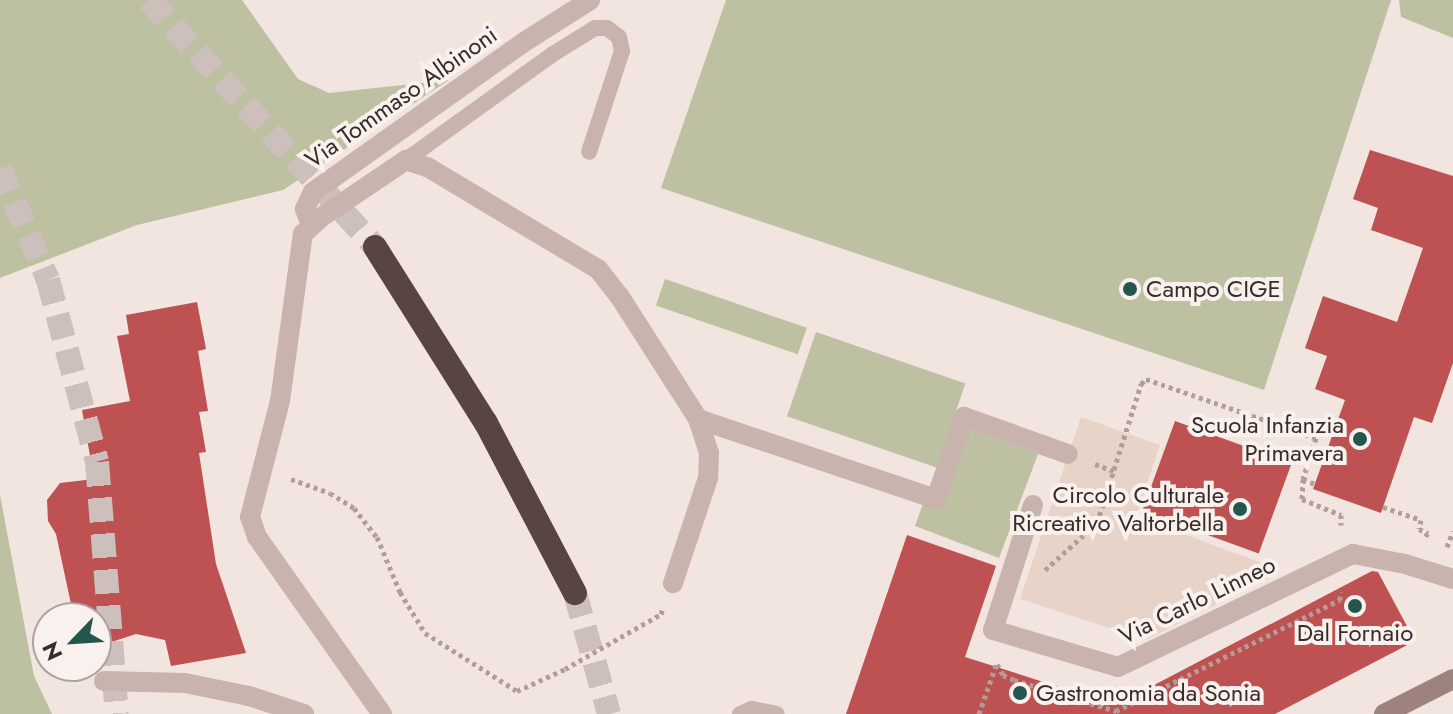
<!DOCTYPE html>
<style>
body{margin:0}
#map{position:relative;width:1453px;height:714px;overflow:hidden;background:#f2e5e0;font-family:Jost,sans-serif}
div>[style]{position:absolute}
.green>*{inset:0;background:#bdc0a1;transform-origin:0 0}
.plaza>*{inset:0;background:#e8d3c9}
.building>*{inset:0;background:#be5253;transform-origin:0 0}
.highway-tunnel>*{height:24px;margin-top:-12px;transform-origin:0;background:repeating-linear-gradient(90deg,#cdc0bc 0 24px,transparent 0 36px)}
.path>*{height:5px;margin-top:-2.5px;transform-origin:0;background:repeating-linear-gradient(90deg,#b59d97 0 4px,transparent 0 8px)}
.lane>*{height:16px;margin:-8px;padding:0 8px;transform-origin:8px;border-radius:8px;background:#c9b3ad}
.street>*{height:20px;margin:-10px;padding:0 10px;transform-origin:10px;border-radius:10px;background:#c9b3ad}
.secondary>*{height:20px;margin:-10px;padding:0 10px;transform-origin:10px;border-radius:10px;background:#9d827e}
.highway>*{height:24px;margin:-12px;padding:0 12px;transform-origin:12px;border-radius:12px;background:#584443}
.dots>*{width:22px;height:22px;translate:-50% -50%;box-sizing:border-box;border:4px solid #f9f1ed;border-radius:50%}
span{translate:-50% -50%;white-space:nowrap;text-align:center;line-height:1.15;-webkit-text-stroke:8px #f9f1ed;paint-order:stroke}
.street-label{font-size:24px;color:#382c2b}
.poi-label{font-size:24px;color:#382c2b}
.left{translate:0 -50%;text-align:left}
.right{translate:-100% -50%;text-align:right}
.north{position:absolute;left:32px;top:602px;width:80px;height:80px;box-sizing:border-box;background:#f9f1ed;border:2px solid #aca29f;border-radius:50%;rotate:245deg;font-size:22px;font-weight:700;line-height:32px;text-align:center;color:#382c2b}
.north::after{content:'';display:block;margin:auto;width:28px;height:36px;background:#23574e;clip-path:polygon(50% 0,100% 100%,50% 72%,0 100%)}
</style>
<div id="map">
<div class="green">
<div style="clip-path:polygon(0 0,242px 0,298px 79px,329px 93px,449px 80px,283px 190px,137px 225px,0 278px)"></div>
<div style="clip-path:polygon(726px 0,1391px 0,1264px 390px,661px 188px)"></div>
<div style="clip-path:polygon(1399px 0,1453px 0,1453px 38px,1401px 17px)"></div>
<div style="left:665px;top:279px;width:150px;height:28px;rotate:19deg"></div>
<div style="left:816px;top:332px;width:158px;height:89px;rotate:19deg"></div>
<div style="clip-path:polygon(968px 429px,1038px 454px,999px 558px,915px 526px,924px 501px)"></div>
<div style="clip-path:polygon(0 495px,34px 676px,52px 714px,0 714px)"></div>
</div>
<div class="plaza">
<div style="clip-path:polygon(1081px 417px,1160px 445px,1136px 516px,1267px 565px,1273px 576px,1146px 640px,1020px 599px)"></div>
</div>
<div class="building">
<div style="clip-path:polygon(1370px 150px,1453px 176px,1453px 363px,1432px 423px,1414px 417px,1381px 513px,1313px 489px,1345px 400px,1315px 389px,1327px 356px,1305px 348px,1323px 296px,1397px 322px,1423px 248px,1371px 230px,1378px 208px,1353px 199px)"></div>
<div style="clip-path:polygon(197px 302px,206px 349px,198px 351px,208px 411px,199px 412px,206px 452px,199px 453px,216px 564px,246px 653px,171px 666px,165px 640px,136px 634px,96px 647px,96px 618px,74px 618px,56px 534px,48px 521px,47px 500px,60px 483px,94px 479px,82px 410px,130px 401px,117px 336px,129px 334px,126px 315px)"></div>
<div style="left:1175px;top:421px;width:124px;height:96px;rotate:20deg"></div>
<div style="clip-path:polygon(907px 535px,996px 566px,965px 657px,1116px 705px,1372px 571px,1378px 572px,1415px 641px,1275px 714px,846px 714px)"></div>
</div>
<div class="highway-tunnel">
<div style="left:149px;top:0;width:335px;rotate:47.5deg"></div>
<div style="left:0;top:169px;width:121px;rotate:66.6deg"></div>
<div style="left:48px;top:280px;width:188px;rotate:74.9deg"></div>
<div style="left:97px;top:462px;width:253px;rotate:85.5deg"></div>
<div style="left:575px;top:593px;width:126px;rotate:74.3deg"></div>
</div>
<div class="path">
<div style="left:1095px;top:464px;width:20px;rotate:20deg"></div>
<div style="left:291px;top:479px;width:41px;rotate:19.7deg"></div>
<div style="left:330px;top:493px;width:28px;rotate:32deg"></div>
<div style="left:354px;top:508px;width:37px;rotate:52deg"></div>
<div style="left:377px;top:537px;width:60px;rotate:67.3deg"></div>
<div style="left:400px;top:592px;width:48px;rotate:58.6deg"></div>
<div style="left:425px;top:633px;width:109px;rotate:32.2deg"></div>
<div style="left:517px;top:691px;width:53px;rotate:-24.6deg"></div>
<div style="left:565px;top:669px;width:111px;rotate:-29.8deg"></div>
<div style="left:661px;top:614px;width:5px;rotate:-68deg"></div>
<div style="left:1303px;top:479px;width:20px;rotate:93deg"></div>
<div style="left:1302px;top:499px;width:42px;rotate:22.3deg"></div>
<div style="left:1341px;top:515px;width:10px;rotate:90deg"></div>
<div style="left:1383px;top:507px;width:40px;rotate:18.9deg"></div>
<div style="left:1421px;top:520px;width:9px;rotate:103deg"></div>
<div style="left:1419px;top:529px;width:10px;rotate:24deg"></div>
<div style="left:1428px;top:533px;width:6px;rotate:129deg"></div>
<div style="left:1447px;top:547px;width:17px;rotate:-69deg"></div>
<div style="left:1045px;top:570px;width:70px;rotate:-42.1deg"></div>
<div style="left:1097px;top:523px;width:146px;rotate:-72.4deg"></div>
<div style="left:1141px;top:384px;width:7px;rotate:-45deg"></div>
<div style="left:1146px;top:379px;width:180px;rotate:19.1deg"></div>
<div style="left:1316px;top:438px;width:43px;rotate:107.6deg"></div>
<div style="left:1303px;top:479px;width:13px;rotate:23deg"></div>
<div style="left:997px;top:664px;width:13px;rotate:61deg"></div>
<div style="left:1003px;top:675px;width:12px;rotate:24deg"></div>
<div style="left:1014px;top:680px;width:107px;rotate:16.9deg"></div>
<div style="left:1116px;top:711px;width:250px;rotate:-26.4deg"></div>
<div style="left:1340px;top:600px;width:8px;rotate:-83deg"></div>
<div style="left:979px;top:714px;width:55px;rotate:-70.9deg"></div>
</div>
<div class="lane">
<div style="left:406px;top:160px;width:181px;rotate:-35.8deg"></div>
<div style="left:553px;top:54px;width:49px;rotate:-31.8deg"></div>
<div style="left:595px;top:28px;width:12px"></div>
<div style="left:607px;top:28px;width:15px;rotate:37deg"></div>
<div style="left:619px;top:37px;width:14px;rotate:78deg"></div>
<div style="left:622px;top:51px;width:106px;rotate:108.1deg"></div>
<div style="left:740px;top:714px;width:13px;rotate:-23deg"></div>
<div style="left:752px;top:709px;width:25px;rotate:11deg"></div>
</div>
<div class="street">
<div style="left:311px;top:225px;width:17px;rotate:-111deg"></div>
<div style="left:305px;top:209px;width:19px;rotate:-65deg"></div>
<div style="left:313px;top:192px;width:255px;rotate:-35.4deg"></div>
<div style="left:521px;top:44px;width:82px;rotate:-32.5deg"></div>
<div style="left:698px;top:419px;width:251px;rotate:18.6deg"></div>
<div style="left:936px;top:499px;width:87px;rotate:-71.1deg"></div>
<div style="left:964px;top:417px;width:110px;rotate:19.6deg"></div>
<div style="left:1033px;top:505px;width:131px;rotate:107.7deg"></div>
<div style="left:993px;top:630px;width:130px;rotate:16.5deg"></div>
<div style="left:1118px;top:667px;width:261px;rotate:-25.7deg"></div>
<div style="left:1353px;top:554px;width:53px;rotate:10.9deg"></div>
<div style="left:1405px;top:564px;width:50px;rotate:17.4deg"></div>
<div style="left:104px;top:681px;width:81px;rotate:1.4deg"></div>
<div style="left:185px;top:683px;width:65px;rotate:11.5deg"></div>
<div style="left:249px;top:696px;width:58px;rotate:18.1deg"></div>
<div style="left:382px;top:714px;width:217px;rotate:-125.2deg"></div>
<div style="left:257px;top:537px;width:21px;rotate:-109deg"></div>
<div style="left:250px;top:517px;width:120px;rotate:-75.5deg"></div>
<div style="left:280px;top:401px;width:169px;rotate:-82.2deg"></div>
<div style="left:303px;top:234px;width:23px;rotate:-43deg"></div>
<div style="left:320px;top:218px;width:104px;rotate:-34deg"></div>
<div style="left:406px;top:160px;width:24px;rotate:19deg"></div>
<div style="left:429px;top:168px;width:197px;rotate:30.9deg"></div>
<div style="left:598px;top:269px;width:36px;rotate:52deg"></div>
<div style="left:620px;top:297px;width:145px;rotate:57.4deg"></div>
<div style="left:698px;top:419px;width:36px;rotate:72deg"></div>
<div style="left:709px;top:453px;width:25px;rotate:92deg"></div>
<div style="left:708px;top:478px;width:111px;rotate:108.4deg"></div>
</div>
<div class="secondary">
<div style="left:1384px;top:714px;width:77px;rotate:-26.9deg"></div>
</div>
<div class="highway">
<div style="left:375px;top:247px;width:208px;rotate:57.8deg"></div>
<div style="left:486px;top:423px;width:192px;rotate:62.4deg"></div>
</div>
<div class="dots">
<div style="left:1130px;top:289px;background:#23574e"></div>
<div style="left:1360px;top:439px;background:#23574e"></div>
<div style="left:1240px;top:509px;background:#23574e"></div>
<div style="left:1355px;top:606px;background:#23574e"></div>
<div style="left:1020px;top:693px;background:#23574e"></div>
</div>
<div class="street-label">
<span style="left:401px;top:97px;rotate:-35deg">Via Tommaso Albinoni</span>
<span style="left:1197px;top:600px;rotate:-26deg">Via Carlo Linneo</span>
</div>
<div class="poi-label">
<span class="left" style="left:1146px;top:289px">Campo CIGE</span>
<span class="right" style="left:1344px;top:439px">Scuola Infanzia<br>Primavera</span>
<span class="right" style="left:1224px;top:509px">Circolo Culturale<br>Ricreativo Valtorbella</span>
<span style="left:1355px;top:633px">Dal Fornaio</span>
<span class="left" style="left:1036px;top:693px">Gastronomia da Sonia</span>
</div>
<div class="north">N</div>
</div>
